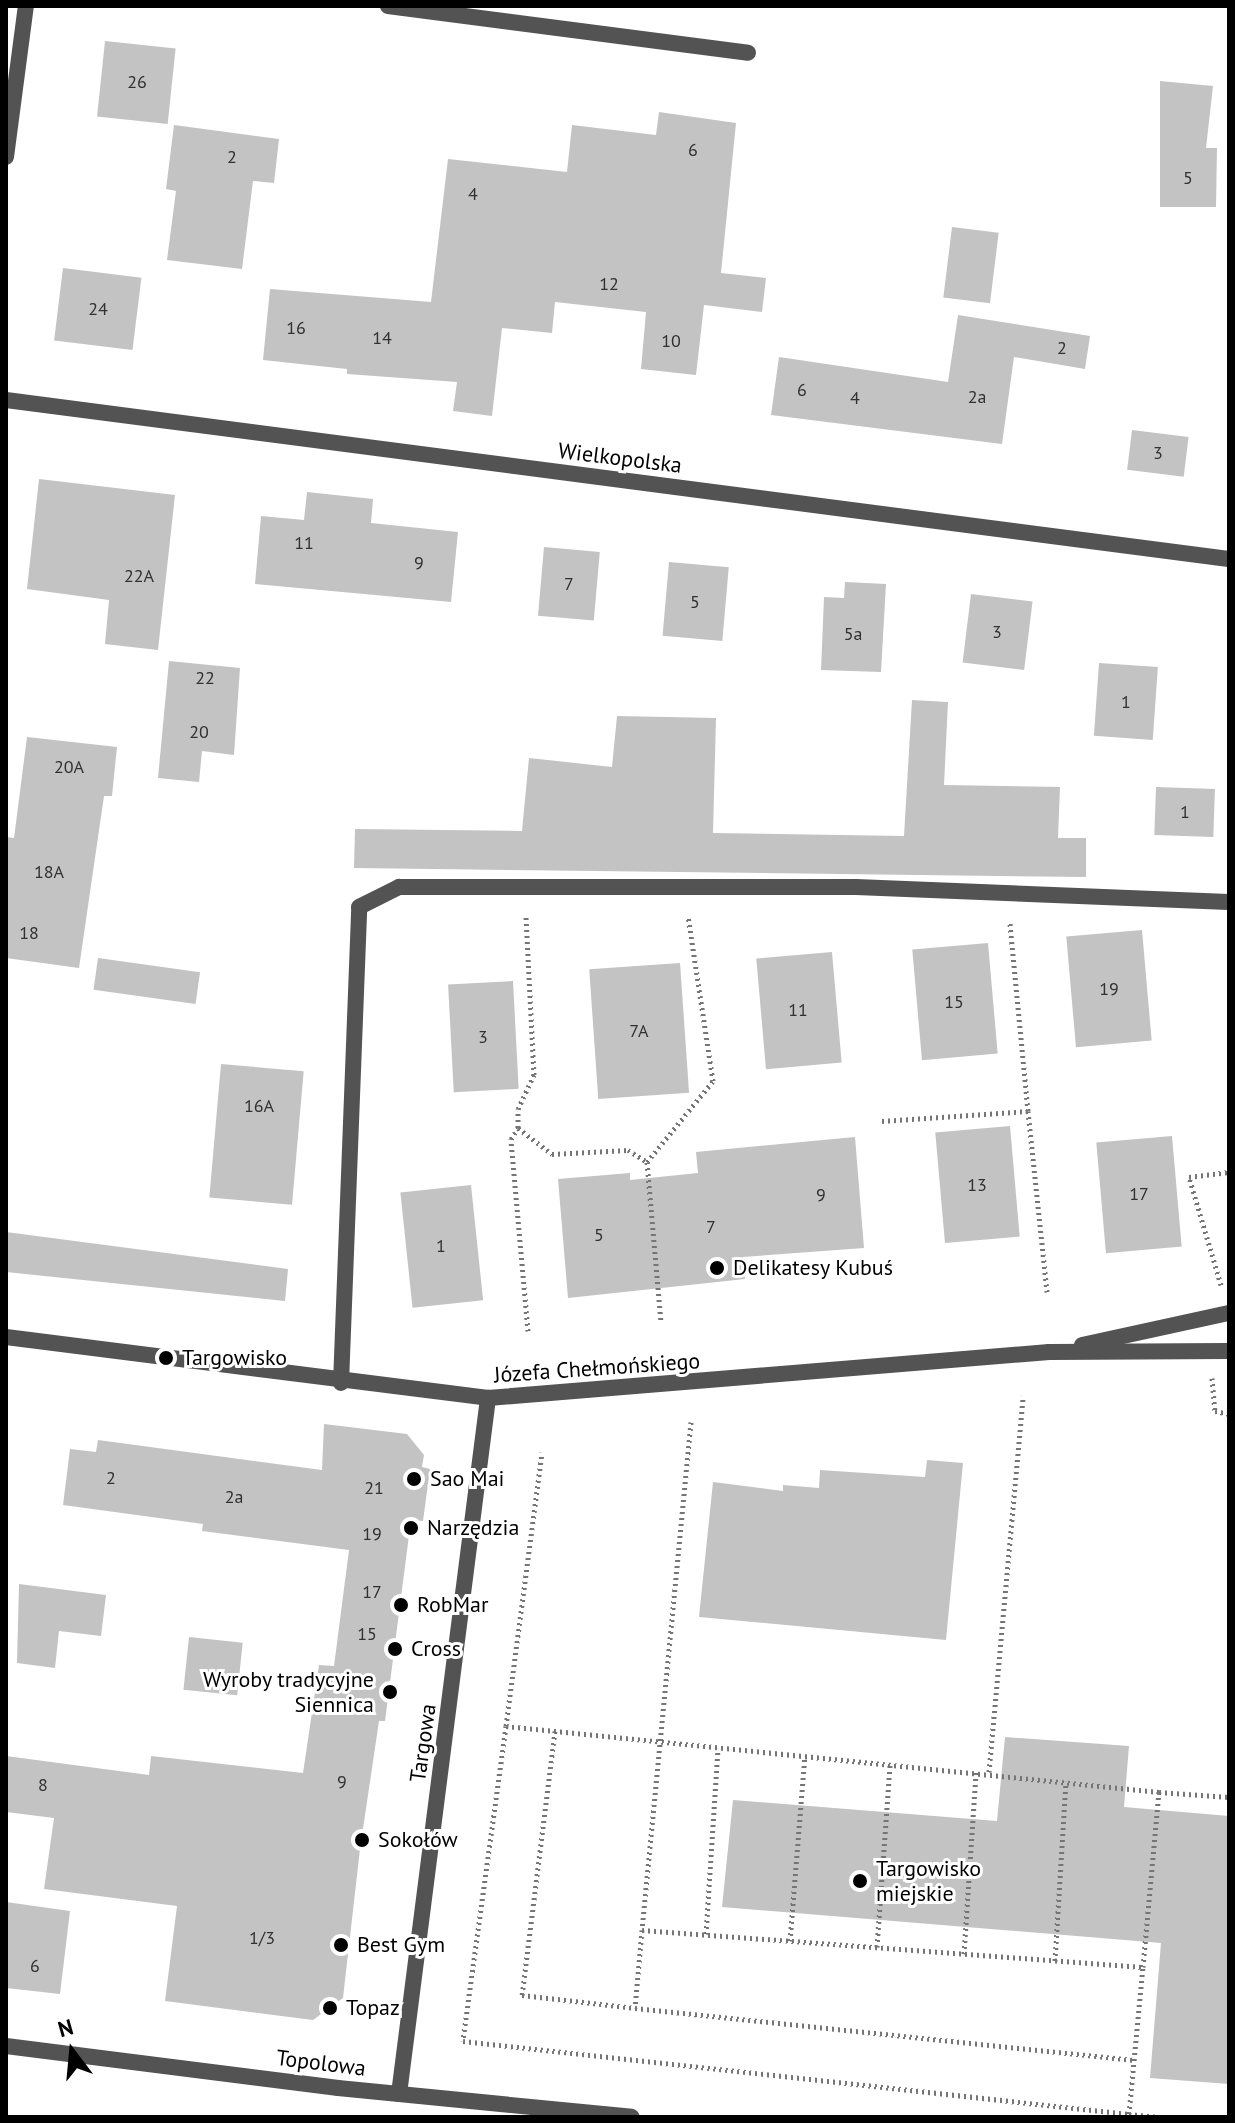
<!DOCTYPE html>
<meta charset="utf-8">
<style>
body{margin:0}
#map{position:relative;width:1235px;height:2123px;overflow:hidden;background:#fff;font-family:"PT Sans",sans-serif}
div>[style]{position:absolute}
.building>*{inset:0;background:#c3c3c3;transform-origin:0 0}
.path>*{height:5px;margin-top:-2.5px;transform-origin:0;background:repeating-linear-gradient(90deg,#757575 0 2px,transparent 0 6px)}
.service>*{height:16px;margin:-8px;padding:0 8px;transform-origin:8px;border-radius:8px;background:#535353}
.minor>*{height:16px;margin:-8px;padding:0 8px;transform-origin:8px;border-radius:8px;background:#535353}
.tertiary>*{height:16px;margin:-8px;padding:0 8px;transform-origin:8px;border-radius:8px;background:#535353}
.dots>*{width:22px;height:22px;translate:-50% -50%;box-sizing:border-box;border:4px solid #fff;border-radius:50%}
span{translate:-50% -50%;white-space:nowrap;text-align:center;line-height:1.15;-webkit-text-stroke:6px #fff;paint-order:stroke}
.number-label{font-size:18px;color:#313131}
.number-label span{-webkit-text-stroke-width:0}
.street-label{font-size:22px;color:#000}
.poi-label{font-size:22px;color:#000}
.left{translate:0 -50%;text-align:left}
.right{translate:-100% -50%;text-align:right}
.frame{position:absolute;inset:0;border:8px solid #000;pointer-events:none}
.north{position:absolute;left:32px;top:2011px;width:80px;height:80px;-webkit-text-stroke:6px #fff;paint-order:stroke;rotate:344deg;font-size:22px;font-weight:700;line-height:32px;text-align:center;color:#000}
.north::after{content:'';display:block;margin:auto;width:28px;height:36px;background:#000;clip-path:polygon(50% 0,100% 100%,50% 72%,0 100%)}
</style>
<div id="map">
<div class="building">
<div style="left:105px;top:41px;width:71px;height:76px;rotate:6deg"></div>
<div style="clip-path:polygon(1160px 81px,1213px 86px,1206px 148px,1217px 148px,1216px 207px,1160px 207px)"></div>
<div style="clip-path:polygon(659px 112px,736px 123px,721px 273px,766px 278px,762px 312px,704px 305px,696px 375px,641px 369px,646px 312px,555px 302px,552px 333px,502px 328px,492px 416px,453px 411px,457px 382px,347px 374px,347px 369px,263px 360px,270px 289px,431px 302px,448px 159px,567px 172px,572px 125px,656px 135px)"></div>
<div style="clip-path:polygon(174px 125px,279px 139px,274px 183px,253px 181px,242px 269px,167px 260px,176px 191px,166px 189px)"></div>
<div style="left:952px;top:227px;width:47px;height:71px;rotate:7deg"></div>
<div style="left:63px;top:268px;width:79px;height:73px;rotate:7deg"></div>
<div style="clip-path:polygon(958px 315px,1090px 336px,1085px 369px,1014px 357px,1002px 444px,771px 415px,779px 357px,948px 382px)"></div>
<div style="left:1132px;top:430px;width:57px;height:40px;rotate:7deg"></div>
<div style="clip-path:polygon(39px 479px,175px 495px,158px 650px,105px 644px,109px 600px,27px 589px)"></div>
<div style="clip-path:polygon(307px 492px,373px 499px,371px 523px,458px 532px,451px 602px,255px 584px,261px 516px,304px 520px)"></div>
<div style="left:544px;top:547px;width:56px;height:69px;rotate:5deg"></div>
<div style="left:669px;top:562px;width:60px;height:74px;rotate:5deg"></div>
<div style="clip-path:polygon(845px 582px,886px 584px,881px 672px,821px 670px,824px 597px,844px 598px)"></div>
<div style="left:971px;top:594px;width:62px;height:69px;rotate:7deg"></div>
<div style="clip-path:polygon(169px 661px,240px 668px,234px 755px,202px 751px,199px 782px,158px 778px)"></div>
<div style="left:1099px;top:663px;width:59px;height:73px;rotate:4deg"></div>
<div style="clip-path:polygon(912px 700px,948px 702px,944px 785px,1060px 787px,1058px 838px,1086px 838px,1086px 877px,354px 868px,355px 829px,522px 831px,529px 758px,612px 767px,617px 716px,716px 718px,713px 833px,904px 836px)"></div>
<div style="clip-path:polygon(27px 737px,117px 747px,112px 796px,104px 796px,79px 968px,6px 958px,6px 837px,14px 838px)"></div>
<div style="left:1156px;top:787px;width:59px;height:48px;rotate:2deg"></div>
<div style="left:1142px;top:930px;width:111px;height:76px;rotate:85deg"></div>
<div style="left:988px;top:943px;width:111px;height:76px;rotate:85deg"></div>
<div style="left:832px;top:952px;width:111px;height:76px;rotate:85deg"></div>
<div style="left:98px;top:958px;width:103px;height:32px;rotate:8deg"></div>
<div style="left:680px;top:963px;width:130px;height:91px;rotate:86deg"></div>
<div style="left:513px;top:981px;width:108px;height:65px;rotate:87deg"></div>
<div style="left:221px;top:1064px;width:83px;height:134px;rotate:5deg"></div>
<div style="left:1010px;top:1126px;width:111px;height:75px;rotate:85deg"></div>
<div style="left:1172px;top:1136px;width:111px;height:76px;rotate:85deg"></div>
<div style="clip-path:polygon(855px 1137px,864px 1248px,743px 1257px,745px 1279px,568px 1298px,558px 1179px,630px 1173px,630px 1180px,698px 1173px,696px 1152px)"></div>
<div style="left:471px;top:1185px;width:116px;height:71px;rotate:84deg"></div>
<div style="clip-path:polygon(6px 1232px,288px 1269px,285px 1301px,6px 1272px)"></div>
<div style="clip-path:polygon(324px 1424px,407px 1434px,424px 1455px,422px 1467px,430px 1469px,423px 1521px,411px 1520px,385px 1721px,379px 1721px,360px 1849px,343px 1998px,313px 2020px,165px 2001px,177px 1906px,44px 1889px,54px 1818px,6px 1812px,6px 1756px,149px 1775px,151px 1756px,303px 1773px,319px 1665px,334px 1666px,349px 1550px,202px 1531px,203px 1524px,63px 1505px,70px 1449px,96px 1452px,98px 1440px,322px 1470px)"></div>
<div style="clip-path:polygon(927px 1460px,963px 1463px,946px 1640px,699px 1617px,713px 1482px,783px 1491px,783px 1485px,819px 1488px,820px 1470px,925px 1477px)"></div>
<div style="clip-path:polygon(19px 1584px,106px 1595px,101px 1636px,59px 1631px,55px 1668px,17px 1663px)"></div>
<div style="left:189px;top:1637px;width:54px;height:53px;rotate:6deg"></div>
<div style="clip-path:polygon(1005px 1737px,1129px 1746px,1124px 1807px,1229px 1816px,1229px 2084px,1150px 2078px,1161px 1943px,722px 1907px,733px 1800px,997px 1821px)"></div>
<div style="clip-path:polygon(6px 1902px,70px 1911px,60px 1994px,6px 1988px)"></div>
</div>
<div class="path">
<div style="left:1028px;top:1111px;width:182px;rotate:84deg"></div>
<div style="left:882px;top:1121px;width:146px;rotate:-3.9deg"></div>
<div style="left:1028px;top:1111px;width:189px;rotate:-95.5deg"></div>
<div style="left:518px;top:1128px;width:19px;rotate:-90deg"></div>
<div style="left:518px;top:1109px;width:38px;rotate:-65deg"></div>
<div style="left:534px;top:1075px;width:158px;rotate:-92.9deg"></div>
<div style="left:647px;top:1162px;width:104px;rotate:-50.8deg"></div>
<div style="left:713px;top:1081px;width:167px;rotate:-98.6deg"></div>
<div style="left:1221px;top:1285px;width:113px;rotate:-106.5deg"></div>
<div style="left:1189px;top:1177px;width:40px;rotate:-7.1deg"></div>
<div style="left:528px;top:1331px;width:193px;rotate:-95.1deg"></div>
<div style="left:511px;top:1139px;width:13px;rotate:-58deg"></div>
<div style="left:518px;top:1128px;width:43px;rotate:37.4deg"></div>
<div style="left:552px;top:1154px;width:76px;rotate:-3deg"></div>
<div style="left:628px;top:1150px;width:22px;rotate:32deg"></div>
<div style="left:647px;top:1162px;width:160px;rotate:85deg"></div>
<div style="left:1212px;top:1378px;width:33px;rotate:85deg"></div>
<div style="left:1215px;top:1411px;width:14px;rotate:12deg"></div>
<div style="left:691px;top:1422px;width:510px;rotate:95.51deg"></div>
<div style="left:642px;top:1930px;width:502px;rotate:4.22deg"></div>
<div style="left:506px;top:1726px;width:276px;rotate:-82.5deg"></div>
<div style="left:555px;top:1731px;width:266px;rotate:97.1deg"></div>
<div style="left:522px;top:1995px;width:114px;rotate:6.6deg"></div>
<div style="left:989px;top:1772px;width:378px;rotate:-84.8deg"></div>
<div style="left:1159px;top:1792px;width:70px;rotate:4.1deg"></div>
<div style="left:642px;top:1930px;width:78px;rotate:95.1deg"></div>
<div style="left:635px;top:2008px;width:502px;rotate:5.95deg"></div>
<div style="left:706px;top:1934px;width:186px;rotate:-86.3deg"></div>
<div style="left:790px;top:1941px;width:186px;rotate:-85.4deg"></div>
<div style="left:877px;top:1947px;width:183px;rotate:-85.9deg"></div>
<div style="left:964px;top:1954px;width:182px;rotate:-86.2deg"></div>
<div style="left:1055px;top:1961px;width:180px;rotate:-86.5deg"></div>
<div style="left:1128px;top:2117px;width:3px;rotate:-72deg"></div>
<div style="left:1129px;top:2114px;width:148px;rotate:-84.6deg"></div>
<div style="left:1143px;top:1967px;width:176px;rotate:-84.8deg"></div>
<div style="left:1159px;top:1792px;width:656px;rotate:-174.23deg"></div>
<div style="left:506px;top:1726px;width:318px;rotate:97.8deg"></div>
<div style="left:463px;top:2041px;width:670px;rotate:6.26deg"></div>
<div style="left:1129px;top:2114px;width:27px;rotate:6deg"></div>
</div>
<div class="service">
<div style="left:341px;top:1383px;width:476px;rotate:-87.8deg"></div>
<div style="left:359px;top:907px;width:45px;rotate:-26.6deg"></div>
<div style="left:399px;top:887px;width:457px"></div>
<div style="left:856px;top:887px;width:373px;rotate:2.3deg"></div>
</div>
<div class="minor">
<div style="left:388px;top:6px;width:363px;rotate:7.4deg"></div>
<div style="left:6px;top:157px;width:152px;rotate:-82.5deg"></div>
<div style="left:6px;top:400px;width:1233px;rotate:7.41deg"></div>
<div style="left:6px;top:2046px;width:335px;rotate:7.2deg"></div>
<div style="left:338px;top:2088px;width:295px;rotate:5.6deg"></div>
<div style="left:399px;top:2094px;width:702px;rotate:-82.71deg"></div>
</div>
<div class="tertiary">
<div style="left:6px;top:1337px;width:486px;rotate:7.2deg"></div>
<div style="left:488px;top:1398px;width:563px;rotate:-4.69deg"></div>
<div style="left:1049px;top:1352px;width:180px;rotate:-0.3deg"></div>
<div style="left:1082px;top:1345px;width:150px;rotate:-12.3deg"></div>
</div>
<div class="dots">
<div style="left:717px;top:1268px;background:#000"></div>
<div style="left:166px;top:1358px;background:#000"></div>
<div style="left:414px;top:1479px;background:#000"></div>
<div style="left:411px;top:1528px;background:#000"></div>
<div style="left:401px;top:1605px;background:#000"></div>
<div style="left:395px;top:1649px;background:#000"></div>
<div style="left:390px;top:1692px;background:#000"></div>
<div style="left:362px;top:1840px;background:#000"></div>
<div style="left:860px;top:1881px;background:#000"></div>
<div style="left:341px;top:1945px;background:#000"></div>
<div style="left:330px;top:2008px;background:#000"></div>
</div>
<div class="number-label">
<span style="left:137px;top:82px">26</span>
<span style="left:693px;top:150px">6</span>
<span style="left:232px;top:157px">2</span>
<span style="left:1188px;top:178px">5</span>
<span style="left:473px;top:194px">4</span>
<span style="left:609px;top:284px">12</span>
<span style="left:98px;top:309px">24</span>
<span style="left:296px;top:328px">16</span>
<span style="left:382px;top:338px">14</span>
<span style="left:671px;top:341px">10</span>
<span style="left:1062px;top:348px">2</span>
<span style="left:802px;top:390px">6</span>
<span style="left:977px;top:397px">2a</span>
<span style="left:855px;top:398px">4</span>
<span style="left:1158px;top:453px">3</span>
<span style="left:304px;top:543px">11</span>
<span style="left:419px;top:563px">9</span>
<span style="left:139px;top:576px">22A</span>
<span style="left:569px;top:584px">7</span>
<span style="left:695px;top:602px">5</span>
<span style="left:997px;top:632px">3</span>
<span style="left:853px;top:634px">5a</span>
<span style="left:205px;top:678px">22</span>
<span style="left:1126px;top:702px">1</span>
<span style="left:199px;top:732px">20</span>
<span style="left:69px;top:767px">20A</span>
<span style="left:1185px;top:812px">1</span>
<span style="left:49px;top:872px">18A</span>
<span style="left:29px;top:933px">18</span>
<span style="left:1109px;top:989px">19</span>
<span style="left:954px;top:1002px">15</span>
<span style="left:798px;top:1010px">11</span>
<span style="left:639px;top:1031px">7A</span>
<span style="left:483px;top:1037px">3</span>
<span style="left:259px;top:1106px">16A</span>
<span style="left:977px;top:1185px">13</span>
<span style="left:1139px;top:1194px">17</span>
<span style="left:821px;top:1195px">9</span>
<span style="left:711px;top:1227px">7</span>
<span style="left:599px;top:1235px">5</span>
<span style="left:441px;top:1246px">1</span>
<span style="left:111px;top:1478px">2</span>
<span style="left:374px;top:1488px">21</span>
<span style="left:234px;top:1497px">2a</span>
<span style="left:372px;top:1534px">19</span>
<span style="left:372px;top:1592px">17</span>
<span style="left:367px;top:1634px">15</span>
<span style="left:342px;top:1782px">9</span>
<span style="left:43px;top:1785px">8</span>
<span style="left:262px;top:1938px">1/3</span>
<span style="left:35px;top:1966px">6</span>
</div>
<div class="street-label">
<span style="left:620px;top:458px;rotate:7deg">Wielkopolska</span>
<span style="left:597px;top:1368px;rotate:-4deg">Józefa Chełmońskiego</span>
<span style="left:423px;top:1743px;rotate:-82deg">Targowa</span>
<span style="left:321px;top:2063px;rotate:7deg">Topolowa</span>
</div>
<div class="poi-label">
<span class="left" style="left:733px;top:1268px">Delikatesy Kubuś</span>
<span class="left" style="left:182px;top:1358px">Targowisko</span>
<span class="left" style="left:430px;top:1479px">Sao Mai</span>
<span class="left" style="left:427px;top:1528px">Narzędzia</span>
<span class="left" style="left:417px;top:1605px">RobMar</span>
<span class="left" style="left:411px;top:1649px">Cross</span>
<span class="right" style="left:374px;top:1692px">Wyroby tradycyjne<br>Siennica</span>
<span class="left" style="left:378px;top:1840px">Sokołów</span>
<span class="left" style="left:876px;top:1881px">Targowisko<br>miejskie</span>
<span class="left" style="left:357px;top:1945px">Best Gym</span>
<span class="left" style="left:346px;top:2008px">Topaz</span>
</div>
<div class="frame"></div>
<div class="north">N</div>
</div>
